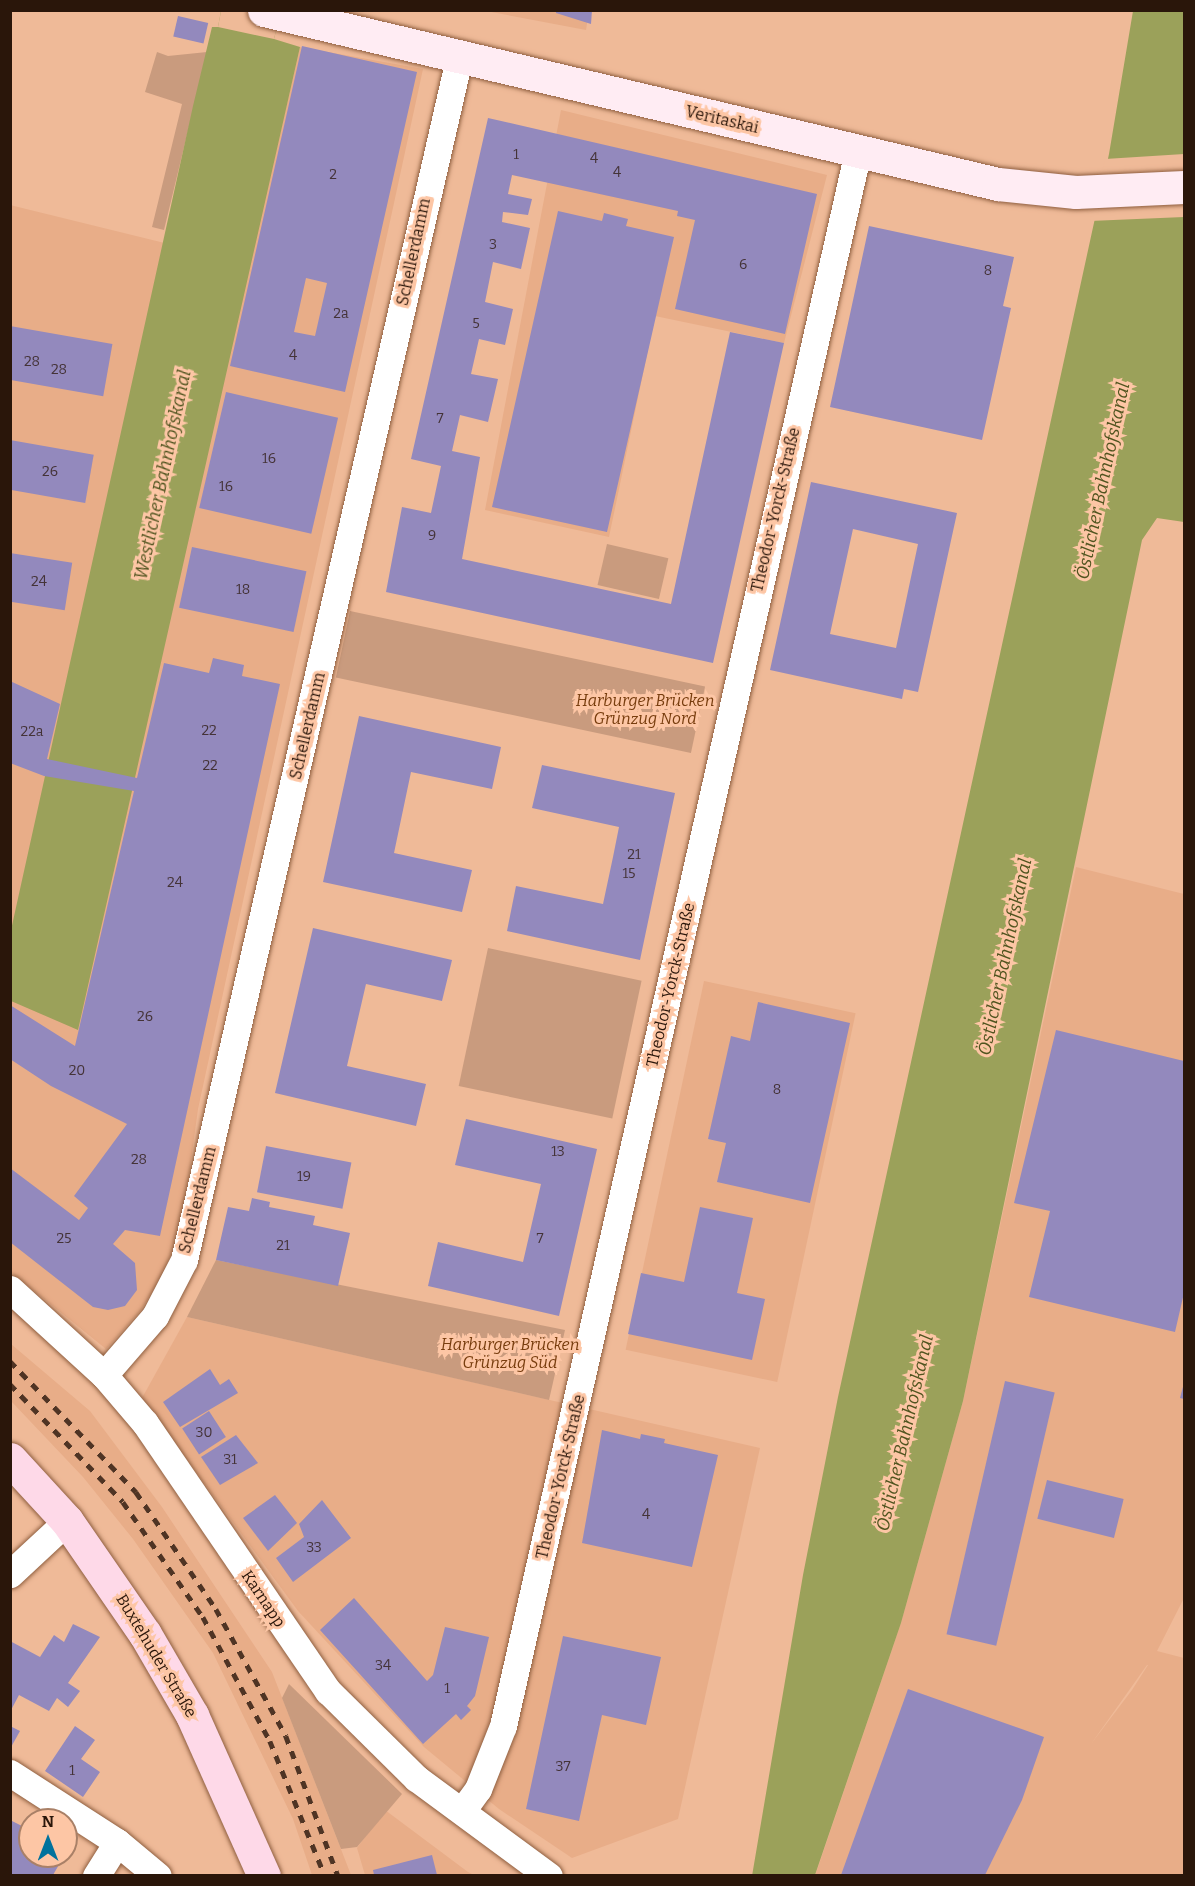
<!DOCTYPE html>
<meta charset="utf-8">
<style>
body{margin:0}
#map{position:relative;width:1195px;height:1886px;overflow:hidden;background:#efba98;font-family:Bitter,serif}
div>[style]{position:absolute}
.built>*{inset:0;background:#e8ad88;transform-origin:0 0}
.green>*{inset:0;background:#c99b7e;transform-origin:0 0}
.water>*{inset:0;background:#9ba15a}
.pier>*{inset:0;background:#efba98}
.building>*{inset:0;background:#9389bd;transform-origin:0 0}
.roads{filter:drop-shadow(0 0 2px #8f5f40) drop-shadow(0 0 2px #8f5f40)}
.street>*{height:27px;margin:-13.5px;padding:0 13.5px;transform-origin:13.5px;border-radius:13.5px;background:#fff}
.secondary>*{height:33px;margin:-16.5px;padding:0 16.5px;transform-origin:16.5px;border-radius:16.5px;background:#ffecf3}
.primary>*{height:33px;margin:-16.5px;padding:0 16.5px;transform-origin:16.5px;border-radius:16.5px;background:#fed9e8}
.rail>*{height:4.5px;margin-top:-2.25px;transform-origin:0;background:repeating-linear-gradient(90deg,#4f3424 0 8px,transparent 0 16px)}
span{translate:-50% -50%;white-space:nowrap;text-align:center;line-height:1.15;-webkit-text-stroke:6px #fdc6a5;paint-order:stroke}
.number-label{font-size:14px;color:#443337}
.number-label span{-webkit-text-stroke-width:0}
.street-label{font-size:16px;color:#2a160a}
.park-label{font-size:16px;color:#783d0e;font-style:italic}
.water-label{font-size:18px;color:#50541f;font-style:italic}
.frame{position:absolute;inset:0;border:12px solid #2a160a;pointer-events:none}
.north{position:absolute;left:18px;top:1808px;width:60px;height:60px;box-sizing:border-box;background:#fdc6a5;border:2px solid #a98067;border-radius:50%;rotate:0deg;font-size:16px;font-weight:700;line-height:24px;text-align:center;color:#2a160a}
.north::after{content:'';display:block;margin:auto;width:21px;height:27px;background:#00729d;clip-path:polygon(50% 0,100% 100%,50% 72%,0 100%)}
</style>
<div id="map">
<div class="built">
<div style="clip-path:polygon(486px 11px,589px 11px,586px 30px)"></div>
<div style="clip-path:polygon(300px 47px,423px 69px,198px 1109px,182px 1226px,162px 1277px,140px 1311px,106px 1349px,11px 1272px,10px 205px,250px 264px)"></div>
<div style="clip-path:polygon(561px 110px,827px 175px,784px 343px,655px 316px,609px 537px,485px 510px)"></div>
<div style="clip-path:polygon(evenodd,1076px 867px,1184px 894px,1184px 1598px,1157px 1651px,1184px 1658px,1184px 1875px,815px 1876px,901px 1623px,963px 1401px,1076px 867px,1148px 1665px,1132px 1690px,1091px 1744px,1147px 1665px,1148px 1665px)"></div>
<div style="left:704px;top:981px;width:155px;height:377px;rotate:12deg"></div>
<div style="clip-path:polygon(187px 1317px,760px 1448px,678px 1819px,572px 1858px,499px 1809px,424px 1747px,298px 1611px,142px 1398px)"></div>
<div style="clip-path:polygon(11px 1344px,90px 1411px,162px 1507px,272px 1672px,351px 1875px,312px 1875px,293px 1819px,213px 1653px,133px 1539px,83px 1477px,11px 1401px)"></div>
<div style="clip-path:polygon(385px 1810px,468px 1872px,474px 1875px,365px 1875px,357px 1848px)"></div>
</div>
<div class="green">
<div style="clip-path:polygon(157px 52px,168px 56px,207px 52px,164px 230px,152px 227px,182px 104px,145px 92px)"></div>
<div style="left:607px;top:544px;width:63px;height:42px;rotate:13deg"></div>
<div style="left:350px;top:611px;width:363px;height:68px;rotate:12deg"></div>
<div style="left:488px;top:948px;width:157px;height:141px;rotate:12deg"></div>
<div style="clip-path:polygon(216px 1260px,565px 1330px,549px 1400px,187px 1317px)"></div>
<div style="clip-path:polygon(289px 1684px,402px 1794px,357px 1847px,341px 1849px,282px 1698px)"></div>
</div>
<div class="water">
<div style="clip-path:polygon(221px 11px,281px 11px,274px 39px,300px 47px,78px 1030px,11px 1001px,11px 930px,193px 106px,212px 27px,218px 27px)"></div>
<div style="clip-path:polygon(1133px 11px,1184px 11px,1184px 522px,1157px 518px,1142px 540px,963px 1401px,901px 1623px,815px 1875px,752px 1876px,803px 1575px,838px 1397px,1109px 154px)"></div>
</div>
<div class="pier">
<div style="clip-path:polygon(221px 11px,281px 11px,274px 39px,218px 27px)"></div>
<div style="clip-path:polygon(1184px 154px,1184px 217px,1090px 221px,1105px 159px)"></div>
</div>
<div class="building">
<div style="clip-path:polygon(556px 10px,592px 10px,591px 24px,556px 13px)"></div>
<div style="left:178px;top:16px;width:31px;height:21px;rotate:13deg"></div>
<div style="clip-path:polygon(evenodd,302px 46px,417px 72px,345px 392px,230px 366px,302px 46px,306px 278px,327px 283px,315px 336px,294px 332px,306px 278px)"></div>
<div style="clip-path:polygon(488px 118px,817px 194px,785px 334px,675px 309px,695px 220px,677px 216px,678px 211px,512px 175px,508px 194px,532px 199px,528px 215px,503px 212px,502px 222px,530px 228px,521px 269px,493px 262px,485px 302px,513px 309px,505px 345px,479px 339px,471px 374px,498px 379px,488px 422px,460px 415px,452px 451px,480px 457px,462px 559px,671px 604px,730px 332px,784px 343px,713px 663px,386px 592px,402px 507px,431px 513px,441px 466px,411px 459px)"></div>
<div style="clip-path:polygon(558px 211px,602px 221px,604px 213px,628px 219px,626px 226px,674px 237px,607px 532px,492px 507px)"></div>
<div style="clip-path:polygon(869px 226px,1014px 257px,1003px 306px,1011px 308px,982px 440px,830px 407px)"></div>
<div style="left:10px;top:326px;width:104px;height:53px;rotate:10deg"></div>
<div style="left:226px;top:392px;width:115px;height:119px;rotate:13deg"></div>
<div style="left:10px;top:440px;width:85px;height:49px;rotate:10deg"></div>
<div style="clip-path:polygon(evenodd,811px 482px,957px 513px,918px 692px,904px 689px,902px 699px,770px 670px,811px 482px,853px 529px,918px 544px,896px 648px,830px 634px,853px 529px)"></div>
<div style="left:192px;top:547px;width:117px;height:62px;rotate:12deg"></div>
<div style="left:10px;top:553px;width:63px;height:48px;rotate:9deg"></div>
<div style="clip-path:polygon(213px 658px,244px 665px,242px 676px,280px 684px,160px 1236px,125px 1230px,113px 1244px,135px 1263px,137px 1290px,125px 1306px,108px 1310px,93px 1307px,10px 1242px,10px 1168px,79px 1220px,88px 1208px,74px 1196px,127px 1124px,51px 1086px,10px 1059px,10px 1005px,75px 1046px,134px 791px,44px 776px,10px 763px,10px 681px,60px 704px,47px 759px,137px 778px,164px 663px,209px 673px)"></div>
<div style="clip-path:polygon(359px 716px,501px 747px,492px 789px,411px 772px,394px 853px,472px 870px,462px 912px,323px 882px)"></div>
<div style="clip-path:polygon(542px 765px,675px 793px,640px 960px,507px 931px,516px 886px,603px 904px,613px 857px,619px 827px,532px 808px)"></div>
<div style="clip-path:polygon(313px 928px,452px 960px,442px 1001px,366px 984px,347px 1066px,426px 1084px,416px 1126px,275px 1093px)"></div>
<div style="clip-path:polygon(758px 1002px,850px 1023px,810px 1203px,717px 1182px,726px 1143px,708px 1139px,731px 1036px,750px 1041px)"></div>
<div style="clip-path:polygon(1056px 1030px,1184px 1061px,1184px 1293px,1175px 1332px,1029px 1297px,1050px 1211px,1014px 1203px)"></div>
<div style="clip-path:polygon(466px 1119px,597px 1149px,559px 1316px,428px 1286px,438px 1242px,523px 1262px,541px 1184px,455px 1165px)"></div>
<div style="left:266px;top:1146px;width:87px;height:47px;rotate:11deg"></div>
<div style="clip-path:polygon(252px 1198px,270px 1202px,269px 1207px,315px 1216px,313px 1225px,350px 1233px,338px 1286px,216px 1260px,228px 1207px,249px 1211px)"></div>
<div style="clip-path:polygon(700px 1207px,753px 1218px,737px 1293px,765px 1299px,752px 1360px,628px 1334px,641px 1273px,684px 1282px)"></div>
<div style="clip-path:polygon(210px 1369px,220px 1385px,229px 1379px,238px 1393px,180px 1427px,163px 1402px)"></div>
<div style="left:1005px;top:1381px;width:51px;height:260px;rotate:13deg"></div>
<div style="clip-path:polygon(1184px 1383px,1184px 1399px,1180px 1398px)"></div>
<div style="left:209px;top:1411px;width:31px;height:32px;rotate:57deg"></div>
<div style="clip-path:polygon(602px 1430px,640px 1439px,641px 1434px,665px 1439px,664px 1443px,718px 1455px,692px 1567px,582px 1543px)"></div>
<div style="clip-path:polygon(236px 1435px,258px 1463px,220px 1485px,201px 1457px)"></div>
<div style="left:1047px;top:1480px;width:79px;height:40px;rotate:14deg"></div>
<div style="clip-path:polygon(275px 1495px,297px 1523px,268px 1551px,243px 1518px)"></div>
<div style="clip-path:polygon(322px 1500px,351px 1538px,293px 1582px,276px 1558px,304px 1537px,299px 1524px)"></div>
<div style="clip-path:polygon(354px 1598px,427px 1681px,433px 1675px,445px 1627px,489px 1637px,475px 1696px,467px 1706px,471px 1710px,461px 1720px,456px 1714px,423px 1744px,320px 1630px)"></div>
<div style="clip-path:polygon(73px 1624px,100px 1637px,68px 1683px,80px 1691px,68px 1707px,57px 1698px,49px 1711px,19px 1695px,10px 1712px,10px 1641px,40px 1657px,54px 1635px,64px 1642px)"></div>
<div style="clip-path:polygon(563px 1636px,661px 1657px,646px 1725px,602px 1715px,579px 1821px,526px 1809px)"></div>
<div style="clip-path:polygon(908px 1689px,1044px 1737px,1022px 1800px,985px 1875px,841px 1875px)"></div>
<div style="clip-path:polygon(10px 1726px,20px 1731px,10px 1749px)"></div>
<div style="clip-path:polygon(75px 1726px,95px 1740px,81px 1759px,100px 1772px,83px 1797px,45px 1771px)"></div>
<div style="clip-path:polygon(10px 1820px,30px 1830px,30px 1856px,64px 1856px,53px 1875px,10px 1875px)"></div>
<div style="clip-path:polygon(432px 1855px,437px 1875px,374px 1875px,373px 1870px)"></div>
</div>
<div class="roads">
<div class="street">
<div style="left:10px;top:1289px;width:127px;rotate:42.5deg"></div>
<div style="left:104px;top:1375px;width:63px;rotate:49.5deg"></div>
<div style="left:145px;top:1423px;width:325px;rotate:55.7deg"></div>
<div style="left:328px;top:1691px;width:124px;rotate:44.7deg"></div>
<div style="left:416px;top:1778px;width:165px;rotate:36.4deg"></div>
<div style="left:104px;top:1375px;width:78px;rotate:-49.2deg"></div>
<div style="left:155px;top:1316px;width:63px;rotate:-62.6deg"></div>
<div style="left:184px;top:1260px;width:1237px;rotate:-77.11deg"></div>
<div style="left:10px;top:1574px;width:78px;rotate:-42.9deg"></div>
<div style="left:10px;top:1773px;width:127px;rotate:32.8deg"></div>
<div style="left:117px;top:1842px;width:53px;rotate:39.7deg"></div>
<div style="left:462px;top:1811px;width:27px;rotate:-54deg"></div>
<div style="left:478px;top:1789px;width:68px;rotate:-68.4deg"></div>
<div style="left:503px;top:1726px;width:1615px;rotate:-77.3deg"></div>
<div style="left:96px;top:1876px;width:40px;rotate:-58deg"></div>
</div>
<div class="secondary">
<div style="left:264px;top:10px;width:754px;rotate:13.34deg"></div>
<div style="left:998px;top:184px;width:78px;rotate:5.9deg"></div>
<div style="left:1076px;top:192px;width:108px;rotate:-2.7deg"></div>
</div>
<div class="primary">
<div style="left:10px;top:1459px;width:84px;rotate:47.4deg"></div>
<div style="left:67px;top:1521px;width:137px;rotate:55.4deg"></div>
<div style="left:145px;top:1634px;width:94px;rotate:59.9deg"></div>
<div style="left:192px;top:1715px;width:176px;rotate:65.9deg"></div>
</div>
</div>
<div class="rail">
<div style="left:10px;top:1361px;width:182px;rotate:46.1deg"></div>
<div style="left:136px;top:1492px;width:142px;rotate:55.6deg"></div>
<div style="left:216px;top:1609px;width:145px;rotate:61.1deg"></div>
<div style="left:286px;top:1736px;width:149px;rotate:69.6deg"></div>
<div style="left:10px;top:1384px;width:163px;rotate:46.2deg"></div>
<div style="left:123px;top:1502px;width:140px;rotate:55.2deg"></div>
<div style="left:203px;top:1617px;width:141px;rotate:61.6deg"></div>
<div style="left:270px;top:1741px;width:146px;rotate:67.8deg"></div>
</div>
<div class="number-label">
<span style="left:516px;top:155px">1</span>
<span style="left:594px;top:159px">4</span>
<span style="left:617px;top:173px">4</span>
<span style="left:333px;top:175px">2</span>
<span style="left:493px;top:245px">3</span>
<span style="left:743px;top:265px">6</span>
<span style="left:988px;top:271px">8</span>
<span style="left:341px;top:314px">2a</span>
<span style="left:476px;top:324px">5</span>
<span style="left:293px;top:356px">4</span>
<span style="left:32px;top:362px">28</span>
<span style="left:59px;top:370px">28</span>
<span style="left:440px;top:419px">7</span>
<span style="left:269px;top:459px">16</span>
<span style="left:50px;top:472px">26</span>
<span style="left:226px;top:487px">16</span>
<span style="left:432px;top:536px">9</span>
<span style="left:39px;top:582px">24</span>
<span style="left:243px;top:590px">18</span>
<span style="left:209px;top:731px">22</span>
<span style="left:32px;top:732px">22a</span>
<span style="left:210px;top:766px">22</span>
<span style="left:634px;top:855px">21</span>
<span style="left:629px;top:874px">15</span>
<span style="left:175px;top:883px">24</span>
<span style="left:145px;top:1017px">26</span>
<span style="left:77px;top:1071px">20</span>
<span style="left:777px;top:1090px">8</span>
<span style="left:558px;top:1152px">13</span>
<span style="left:139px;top:1160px">28</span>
<span style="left:304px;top:1177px">19</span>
<span style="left:64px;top:1239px">25</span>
<span style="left:540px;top:1239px">7</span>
<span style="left:283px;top:1246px">21</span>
<span style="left:204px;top:1433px">30</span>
<span style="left:230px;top:1460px">31</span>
<span style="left:646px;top:1515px">4</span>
<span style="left:314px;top:1548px">33</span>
<span style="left:383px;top:1666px">34</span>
<span style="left:447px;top:1689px">1</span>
<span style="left:563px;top:1767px">37</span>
<span style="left:72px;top:1771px">1</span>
</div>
<div class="street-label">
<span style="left:722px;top:120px;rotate:13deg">Veritaskai</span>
<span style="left:414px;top:252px;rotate:-78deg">Schellerdamm</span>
<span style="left:776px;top:510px;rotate:-77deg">Theodor-Yorck-Straße</span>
<span style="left:308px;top:726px;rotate:-77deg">Schellerdamm</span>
<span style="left:671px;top:985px;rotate:-77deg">Theodor-Yorck-Straße</span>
<span style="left:198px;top:1200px;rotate:-76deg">Schellerdamm</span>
<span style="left:561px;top:1477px;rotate:-77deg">Theodor-Yorck-Straße</span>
<span style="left:263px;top:1599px;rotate:56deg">Karnapp</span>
<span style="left:156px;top:1656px;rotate:59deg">Buxtehuder Straße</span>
</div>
<div class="park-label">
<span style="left:645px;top:710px">Harburger Brücken<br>Grünzug Nord</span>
<span style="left:510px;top:1354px">Harburger Brücken<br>Grünzug Süd</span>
</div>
<div class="water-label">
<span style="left:163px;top:475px;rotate:-78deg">Westlicher Bahnhofskanal</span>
<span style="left:1103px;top:481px;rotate:-78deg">Östlicher Bahnhofskanal</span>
<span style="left:1005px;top:957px;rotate:-78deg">Östlicher Bahnhofskanal</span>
<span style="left:905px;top:1433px;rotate:-77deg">Östlicher Bahnhofskanal</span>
</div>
<div class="frame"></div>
<div class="north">N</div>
</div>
